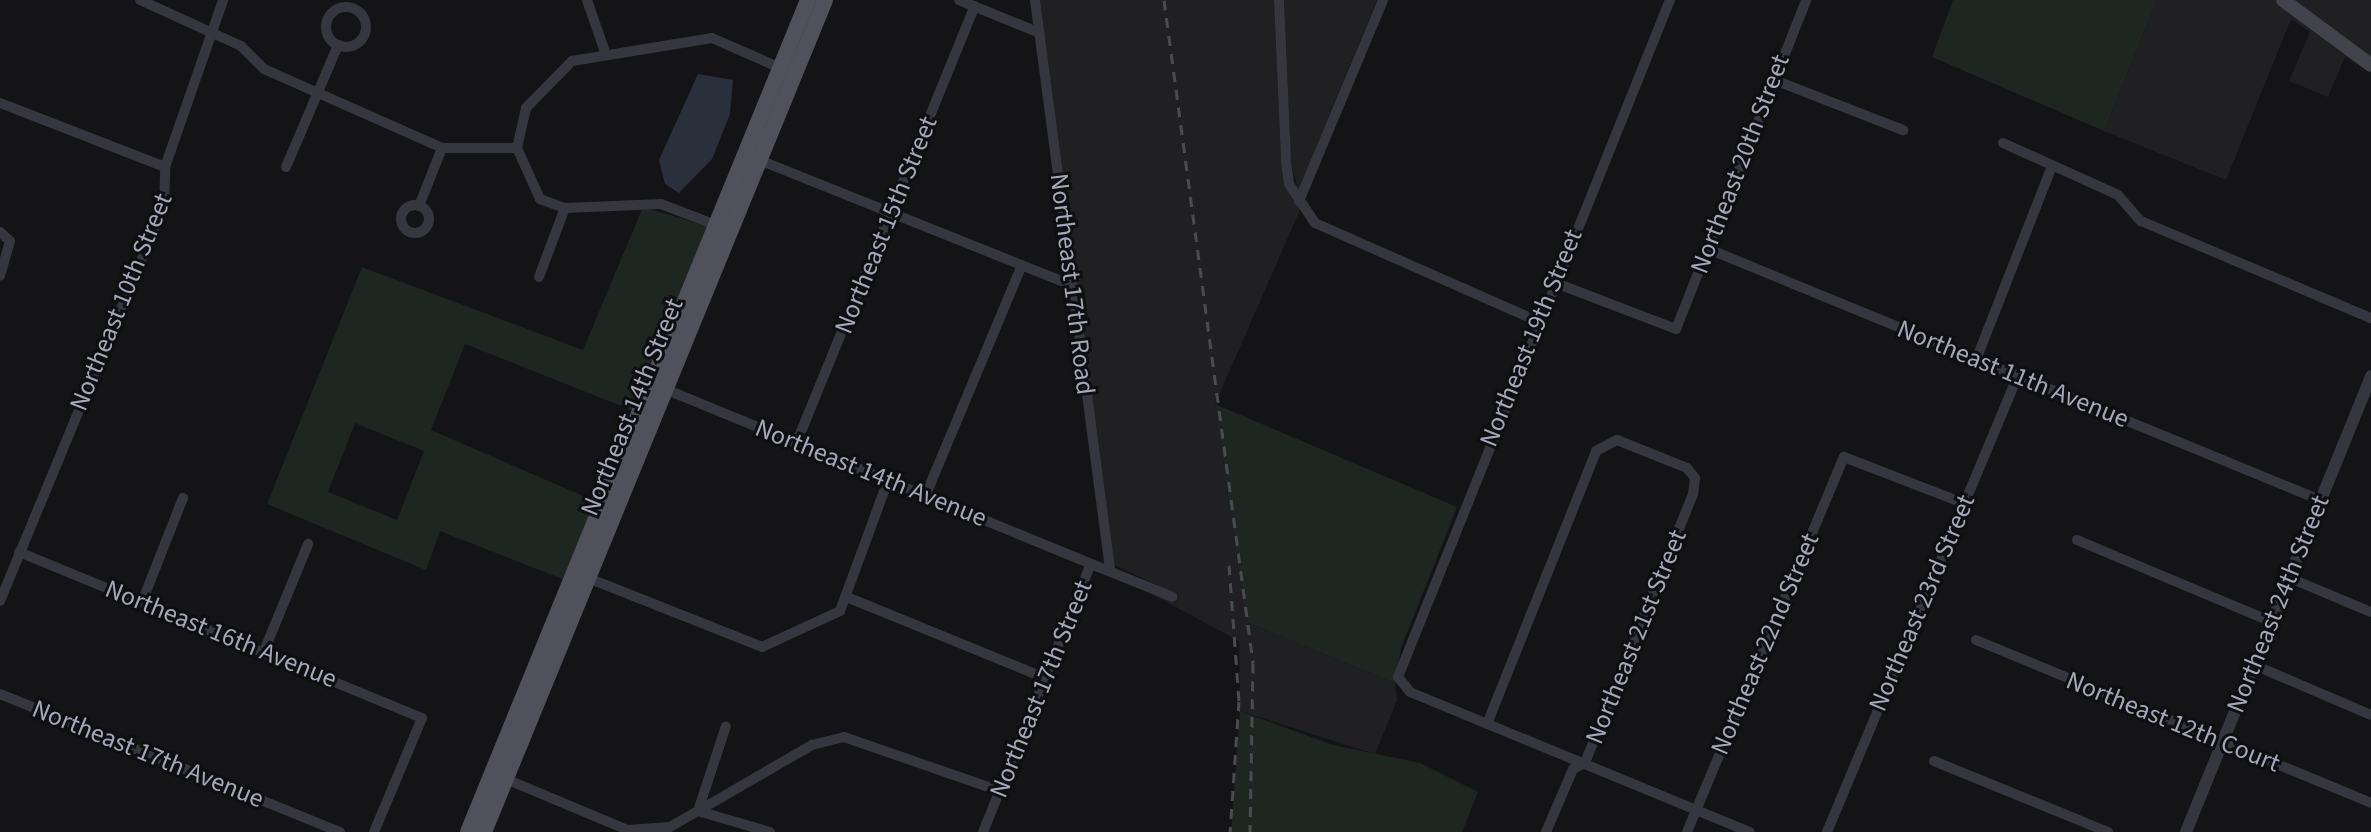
<!DOCTYPE html>
<style>
body{margin:0}
#map{position:relative;width:2371px;height:832px;overflow:hidden;background:#141416;font-family:"Source Sans 3",sans-serif}
div>[style]{position:absolute}
.built>*{inset:0;background:#202023}
.green>*{inset:0;background:#1d2620}
.water>*{inset:0;background:#29303b}
.minor>*{height:10px;margin:-5px;padding:0 5px;transform-origin:5px;border-radius:5px;background:#36363e}
.minor>.ring{margin:-5px;padding:0;box-sizing:content-box;background:none;border:10px solid #36363e;border-radius:50%}
.tertiary>*{height:12px;margin:-6px;padding:0 6px;transform-origin:6px;border-radius:6px;background:#36363e}
.secondary>*{height:14px;margin:-7px;padding:0 7px;transform-origin:7px;border-radius:7px;background:#42434b}
.primary>*{height:16px;margin:-8px;padding:0 8px;transform-origin:8px;border-radius:8px;background:#50515b}
.rail>*{height:3px;margin-top:-1.5px;transform-origin:0;background:repeating-linear-gradient(90deg,#494a52 0 10px,transparent 0 18px)}
span{translate:-50% -50%;white-space:nowrap;text-align:center;line-height:1.15;-webkit-text-stroke:6px #0f0f11;paint-order:stroke}
.street-label{font-size:26px;color:#a4a7b8}
</style>
<div id="map">
<div class="built">
<div style="clip-path:polygon(1040px 0,1274px 0,1281px 162px,1300px 210px,1215px 404px,1246px 622px,1395px 683px,1397px 700px,1375px 754px,1240px 711px,1239px 641px,1129px 582px,1176px 603px,1179px 595px,1114px 565px)"></div>
<div style="clip-path:polygon(1284px 0,1377px 0,1298px 190px,1291px 162px)"></div>
<div style="clip-path:polygon(2157px 0,2276px 0,2371px 76px,2345px 57px,2328px 97px,2289px 81px,2310px 32px,2291px 19px,2226px 180px,2104px 131px)"></div>
<div style="clip-path:polygon(2291px 0,2371px 0,2371px 59px)"></div>
</div>
<div class="green">
<div style="clip-path:polygon(1953px 0,2157px 0,2104px 131px,1932px 57px)"></div>
<div style="clip-path:polygon(evenodd,643px 207px,710px 227px,634px 411px,465px 344px,431px 430px,597px 502px,565px 580px,440px 531px,426px 570px,267px 504px,362px 267px,583px 350px,643px 207px,355px 423px,424px 451px,397px 520px,328px 492px,355px 423px)"></div>
<div style="clip-path:polygon(1215px 404px,1457px 507px,1401px 648px,1395px 683px,1246px 622px)"></div>
<div style="clip-path:polygon(1240px 711px,1333px 745px,1420px 763px,1478px 792px,1462px 832px,1231px 832px)"></div>
</div>
<div class="water">
<div style="clip-path:polygon(698px 74px,733px 80px,730px 114px,712px 159px,679px 193px,665px 184px,659px 160px)"></div>
</div>
<div class="minor">
<div style="left:140px;top:0;width:111px;rotate:24.5deg"></div>
<div style="left:241px;top:46px;width:33px;rotate:45deg"></div>
<div style="left:264px;top:69px;width:195px;rotate:23.9deg"></div>
<div style="left:442px;top:148px;width:75px"></div>
<div style="left:517px;top:148px;width:56px;rotate:65.7deg"></div>
<div style="left:540px;top:199px;width:27px;rotate:20deg"></div>
<div style="left:565px;top:208px;width:96px;rotate:-2.4deg"></div>
<div style="left:661px;top:204px;width:64px;rotate:21deg"></div>
<div style="left:587px;top:0;width:55px;rotate:70.9deg"></div>
<div style="left:959px;top:0;width:87px;rotate:22.2deg"></div>
<div style="left:1035px;top:0;width:574px;rotate:82.49deg"></div>
<div style="left:1279px;top:0;width:162px;rotate:87.5deg"></div>
<div style="left:1286px;top:162px;width:22px;rotate:82deg"></div>
<div style="left:1289px;top:184px;width:47px;rotate:56.3deg"></div>
<div style="left:1315px;top:223px;width:243px;rotate:23.8deg"></div>
<div style="left:1670px;top:0;width:730px;rotate:111.89deg"></div>
<div style="left:1398px;top:677px;width:19px;rotate:51deg"></div>
<div style="left:1410px;top:692px;width:367px;rotate:22.4deg"></div>
<div class="ring" style="left:326px;top:7px;width:30px;height:30px"></div>
<div style="left:1772px;top:79px;width:141px;rotate:21.3deg"></div>
<div style="left:0;top:103px;width:177px;rotate:21.2deg"></div>
<div style="left:2003px;top:143px;width:126px;rotate:24.3deg"></div>
<div style="left:2118px;top:195px;width:35px;rotate:49deg"></div>
<div style="left:2141px;top:221px;width:250px;rotate:22.9deg"></div>
<div style="left:517px;top:148px;width:41px;rotate:-77.3deg"></div>
<div style="left:526px;top:108px;width:66px;rotate:-45.6deg"></div>
<div style="left:572px;top:61px;width:142px;rotate:-9.3deg"></div>
<div style="left:712px;top:38px;width:80px;rotate:23.7deg"></div>
<div style="left:754px;top:158px;width:342px;rotate:21.8deg"></div>
<div style="left:286px;top:167px;width:133px;rotate:-66.9deg"></div>
<div style="left:1299px;top:201px;width:218px;rotate:-67.3deg"></div>
<div class="ring" style="left:401px;top:205px;width:18px;height:18px"></div>
<div style="left:419px;top:206px;width:62px;rotate:-68.4deg"></div>
<div style="left:0;top:232px;width:13px;rotate:42deg"></div>
<div style="left:10px;top:241px;width:36px;rotate:106deg"></div>
<div style="left:1706px;top:248px;width:664px;rotate:22.31deg"></div>
<div style="left:539px;top:277px;width:74px;rotate:-69.4deg"></div>
<div style="left:1553px;top:282px;width:132px;rotate:20.9deg"></div>
<div style="left:1676px;top:329px;width:354px;rotate:-68.4deg"></div>
<div style="left:1976px;top:360px;width:208px;rotate:-68.6deg"></div>
<div style="left:660px;top:387px;width:466px;rotate:22.3deg"></div>
<div style="left:796px;top:444px;width:473px;rotate:-67.8deg"></div>
<div style="left:927px;top:492px;width:246px;rotate:-67.3deg"></div>
<div style="left:2077px;top:540px;width:212px;rotate:22.8deg"></div>
<div style="left:19px;top:552px;width:436px;rotate:22.4deg"></div>
<div style="left:422px;top:718px;width:124px;rotate:112.8deg"></div>
<div style="left:583px;top:576px;width:193px;rotate:21.6deg"></div>
<div style="left:762px;top:647px;width:86px;rotate:-24.8deg"></div>
<div style="left:840px;top:611px;width:142px;rotate:-69.8deg"></div>
<div style="left:2290px;top:578px;width:88px;rotate:22.8deg"></div>
<div style="left:849px;top:598px;width:212px;rotate:22.2deg"></div>
<div style="left:0;top:601px;width:429px;rotate:-67.5deg"></div>
<div style="left:164px;top:205px;width:38px;rotate:-88deg"></div>
<div style="left:165px;top:167px;width:177px;rotate:-70.8deg"></div>
<div style="left:142px;top:602px;width:112px;rotate:-68.5deg"></div>
<div style="left:1976px;top:640px;width:427px;rotate:22.4deg"></div>
<div style="left:264px;top:651px;width:116px;rotate:-67.6deg"></div>
<div style="left:2254px;top:665px;width:127px;rotate:23.1deg"></div>
<div style="left:0;top:694px;width:367px;rotate:22.1deg"></div>
<div style="left:1487px;top:724px;width:294px;rotate:-68.2deg"></div>
<div style="left:1596px;top:451px;width:24px;rotate:-28deg"></div>
<div style="left:1617px;top:440px;width:75px;rotate:21.8deg"></div>
<div style="left:1687px;top:468px;width:13px;rotate:51deg"></div>
<div style="left:1695px;top:478px;width:16px;rotate:97deg"></div>
<div style="left:1693px;top:494px;width:290px;rotate:111.9deg"></div>
<div style="left:1585px;top:763px;width:13px;rotate:153deg"></div>
<div style="left:1573px;top:769px;width:69px;rotate:113.2deg"></div>
<div style="left:1934px;top:761px;width:188px;rotate:22.2deg"></div>
<div style="left:501px;top:777px;width:138px;rotate:22.7deg"></div>
<div style="left:628px;top:830px;width:42px;rotate:-4.1deg"></div>
<div style="left:670px;top:827px;width:32px;rotate:-30deg"></div>
<div style="left:698px;top:811px;width:75px;rotate:16.3deg"></div>
<div style="left:698px;top:811px;width:132px;rotate:-30.1deg"></div>
<div style="left:812px;top:745px;width:33px;rotate:-14deg"></div>
<div style="left:844px;top:737px;width:165px;rotate:19.1deg"></div>
<div style="left:698px;top:811px;width:89px;rotate:-71.8deg"></div>
<div style="left:983px;top:832px;width:289px;rotate:-68.1deg"></div>
<div style="left:1091px;top:564px;width:88px;rotate:21.9deg"></div>
<div style="left:1687px;top:832px;width:407px;rotate:-67.3deg"></div>
<div style="left:1844px;top:457px;width:128px;rotate:21.1deg"></div>
<div style="left:1827px;top:832px;width:494px;rotate:-67.3deg"></div>
</div>
<div class="tertiary">
<div style="left:2186px;top:832px;width:492px;rotate:-67.9deg"></div>
</div>
<div class="secondary">
<div style="left:2283px;top:0;width:109px;rotate:36.5deg"></div>
</div>
<div class="primary">
<div style="left:468px;top:832px;width:899px;rotate:-67.77deg"></div>
<div style="left:484px;top:832px;width:899px;rotate:-67.71deg"></div>
</div>
<div class="rail">
<div style="left:1164px;top:0;width:669px;rotate:82.35deg"></div>
<div style="left:1253px;top:663px;width:169px;rotate:91deg"></div>
<div style="left:1229px;top:565px;width:136px;rotate:85.8deg"></div>
<div style="left:1239px;top:701px;width:131px;rotate:93.9deg"></div>
</div>
<div class="street-label">
<span style="left:1740px;top:164px;rotate:-69deg">Northeast 20th Street</span>
<span style="left:886px;top:225px;rotate:-68deg">Northeast 15th Street</span>
<span style="left:1072px;top:284px;rotate:83deg">Northeast 17th Road</span>
<span style="left:121px;top:302px;rotate:-68deg">Northeast 10th Street</span>
<span style="left:1531px;top:338px;rotate:-68deg">Northeast 19th Street</span>
<span style="left:2013px;top:374px;rotate:22deg">Northeast 11th Avenue</span>
<span style="left:632px;top:407px;rotate:-68deg">Northeast 14th Street</span>
<span style="left:871px;top:473px;rotate:22deg">Northeast 14th Avenue</span>
<span style="left:1922px;top:603px;rotate:-67deg">Northeast 23rd Street</span>
<span style="left:2278px;top:604px;rotate:-68deg">Northeast 24th Street</span>
<span style="left:221px;top:634px;rotate:22deg">Northeast 16th Avenue</span>
<span style="left:1636px;top:637px;rotate:-68deg">Northeast 21st Street</span>
<span style="left:1765px;top:644px;rotate:-67deg">Northeast 22nd Street</span>
<span style="left:1041px;top:689px;rotate:-68deg">Northeast 17th Street</span>
<span style="left:2173px;top:722px;rotate:22deg">Northeast 12th Court</span>
<span style="left:148px;top:754px;rotate:22deg">Northeast 17th Avenue</span>
</div>
</div>
